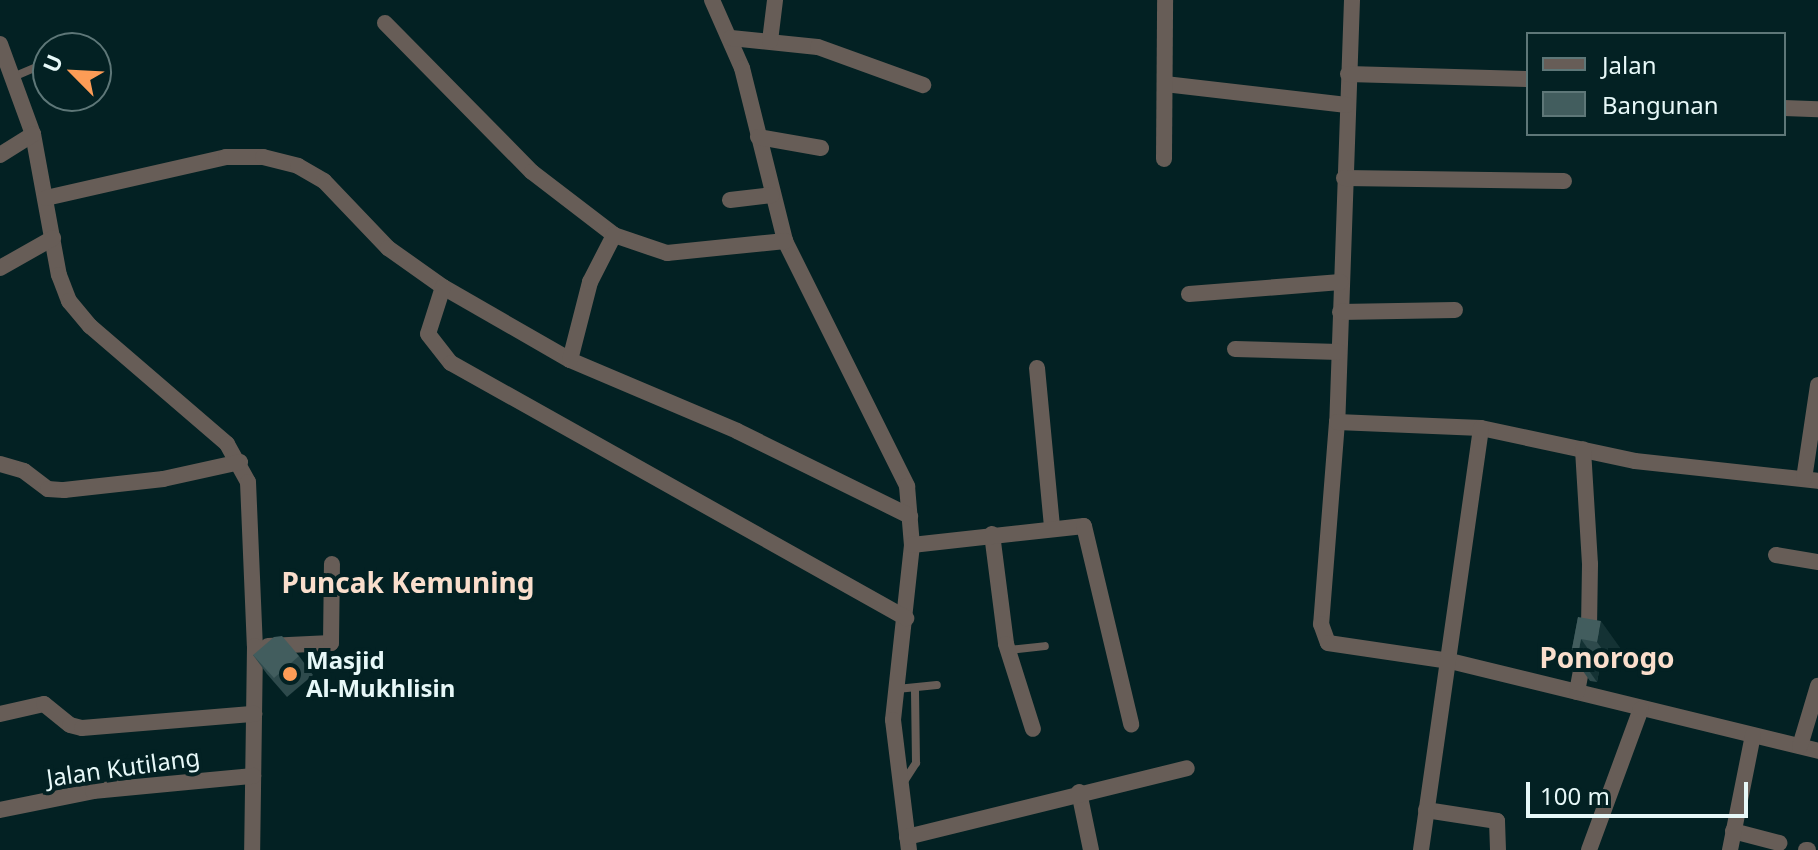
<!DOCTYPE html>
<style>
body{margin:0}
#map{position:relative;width:1818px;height:850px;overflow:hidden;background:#032123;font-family:"Noto Sans",sans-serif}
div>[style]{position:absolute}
.service>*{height:8px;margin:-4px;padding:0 4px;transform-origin:4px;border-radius:4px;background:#675d57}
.minor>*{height:16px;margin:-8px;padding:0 8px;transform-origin:8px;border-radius:8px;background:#675d57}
.wall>*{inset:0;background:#2e4a4c}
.shaded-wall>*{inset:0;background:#143234}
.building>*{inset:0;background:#425d5e}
.dots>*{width:22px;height:22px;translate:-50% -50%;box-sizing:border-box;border:4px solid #032123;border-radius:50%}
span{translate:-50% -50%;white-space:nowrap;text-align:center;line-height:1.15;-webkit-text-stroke:8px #032123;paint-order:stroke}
.poi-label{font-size:24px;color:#e7f8f8;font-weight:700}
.left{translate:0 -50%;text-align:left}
.street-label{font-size:24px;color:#e7f8f8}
.quarter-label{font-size:28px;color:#fadecc;font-weight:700}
.legend{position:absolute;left:1526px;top:32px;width:260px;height:104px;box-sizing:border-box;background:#032123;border:2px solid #5e7778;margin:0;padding:10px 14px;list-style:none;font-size:24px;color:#e7f8f8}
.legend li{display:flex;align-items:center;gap:16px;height:40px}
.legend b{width:40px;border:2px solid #5e7778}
.north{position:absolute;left:32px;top:32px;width:80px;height:80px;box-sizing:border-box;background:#032123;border:2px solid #5e7778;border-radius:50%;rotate:294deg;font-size:22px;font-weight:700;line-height:32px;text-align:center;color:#e7f8f8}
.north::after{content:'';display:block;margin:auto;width:28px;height:36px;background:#fd9c56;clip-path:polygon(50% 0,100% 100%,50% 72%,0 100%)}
.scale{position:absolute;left:1526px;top:782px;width:222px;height:36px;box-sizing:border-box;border:4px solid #e7f8f8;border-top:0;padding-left:10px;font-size:24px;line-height:28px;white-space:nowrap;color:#e7f8f8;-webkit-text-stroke:6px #032123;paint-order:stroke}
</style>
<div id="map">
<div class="service">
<div style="left:13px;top:77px;width:38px;rotate:-23deg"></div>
<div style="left:1008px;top:650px;width:37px;rotate:-6deg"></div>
<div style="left:897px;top:689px;width:40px;rotate:-5.7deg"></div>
<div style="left:903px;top:783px;width:24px;rotate:-57deg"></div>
<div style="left:916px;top:763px;width:75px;rotate:-90.8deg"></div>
</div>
<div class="minor">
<div style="left:712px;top:0;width:74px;rotate:66.2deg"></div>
<div style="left:742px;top:68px;width:178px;rotate:76deg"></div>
<div style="left:785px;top:241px;width:274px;rotate:63.5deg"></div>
<div style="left:907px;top:486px;width:59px;rotate:85.2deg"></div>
<div style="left:912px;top:545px;width:176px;rotate:96.2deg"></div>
<div style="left:893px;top:720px;width:131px;rotate:83deg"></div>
<div style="left:1352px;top:0;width:422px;rotate:92deg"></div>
<div style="left:1337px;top:422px;width:203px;rotate:94.5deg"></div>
<div style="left:1321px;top:624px;width:20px;rotate:70deg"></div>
<div style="left:1328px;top:643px;width:123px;rotate:8.4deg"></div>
<div style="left:1450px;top:661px;width:379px;rotate:13.7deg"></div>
<div style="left:385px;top:23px;width:209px;rotate:45.4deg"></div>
<div style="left:532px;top:172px;width:103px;rotate:37.5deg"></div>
<div style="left:614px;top:235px;width:56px;rotate:18.8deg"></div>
<div style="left:667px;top:253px;width:119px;rotate:-5.8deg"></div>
<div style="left:731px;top:38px;width:87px;rotate:5.9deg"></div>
<div style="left:818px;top:47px;width:112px;rotate:19.9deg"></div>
<div style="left:770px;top:41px;width:41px;rotate:-83deg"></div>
<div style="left:0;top:44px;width:96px;rotate:69.9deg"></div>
<div style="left:33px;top:134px;width:143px;rotate:79.6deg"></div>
<div style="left:59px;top:275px;width:28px;rotate:69deg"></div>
<div style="left:69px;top:301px;width:33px;rotate:50deg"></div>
<div style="left:90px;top:326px;width:181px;rotate:40.7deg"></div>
<div style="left:227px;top:444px;width:43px;rotate:61.1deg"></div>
<div style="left:248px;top:482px;width:164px;rotate:87.6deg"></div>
<div style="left:255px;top:646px;width:204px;rotate:90.8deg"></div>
<div style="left:1348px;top:74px;width:180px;rotate:1.6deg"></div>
<div style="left:1165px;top:84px;width:183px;rotate:6.6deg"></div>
<div style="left:1784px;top:108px;width:34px;rotate:2deg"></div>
<div style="left:758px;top:137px;width:64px;rotate:9.9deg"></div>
<div style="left:0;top:155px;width:39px;rotate:-32deg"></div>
<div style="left:1164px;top:159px;width:159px;rotate:-89.6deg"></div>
<div style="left:1344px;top:178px;width:220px;rotate:0.8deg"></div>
<div style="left:46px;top:198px;width:185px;rotate:-12.8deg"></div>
<div style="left:226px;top:157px;width:37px"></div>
<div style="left:263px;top:157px;width:36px;rotate:14deg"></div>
<div style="left:298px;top:166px;width:30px;rotate:30deg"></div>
<div style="left:324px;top:181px;width:93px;rotate:46.3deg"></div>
<div style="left:388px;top:248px;width:67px;rotate:35.3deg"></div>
<div style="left:443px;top:287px;width:146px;rotate:29.9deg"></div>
<div style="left:570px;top:360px;width:181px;rotate:23deg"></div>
<div style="left:737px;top:431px;width:193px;rotate:26.2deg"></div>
<div style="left:730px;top:200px;width:42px;rotate:-6.8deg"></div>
<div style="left:0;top:268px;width:61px;rotate:-29.5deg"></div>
<div style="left:443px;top:287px;width:49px;rotate:107.7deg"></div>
<div style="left:428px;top:334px;width:37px;rotate:52deg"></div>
<div style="left:451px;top:363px;width:522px;rotate:29.27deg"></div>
<div style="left:1189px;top:294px;width:152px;rotate:-4.5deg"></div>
<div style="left:1340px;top:312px;width:115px;rotate:-1deg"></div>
<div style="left:1235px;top:349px;width:104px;rotate:1.7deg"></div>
<div style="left:570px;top:360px;width:81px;rotate:-75.6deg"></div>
<div style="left:590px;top:282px;width:53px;rotate:-62.9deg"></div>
<div style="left:1037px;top:368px;width:160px;rotate:84.6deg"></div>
<div style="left:1337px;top:422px;width:144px;rotate:2.4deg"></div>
<div style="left:1481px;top:428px;width:157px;rotate:12.1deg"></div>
<div style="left:1635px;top:461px;width:184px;rotate:6.2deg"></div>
<div style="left:0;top:464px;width:25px;rotate:16deg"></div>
<div style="left:24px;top:471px;width:30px;rotate:37deg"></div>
<div style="left:48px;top:489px;width:16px;rotate:4deg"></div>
<div style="left:64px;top:490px;width:100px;rotate:-6.3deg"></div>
<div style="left:163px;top:479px;width:79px;rotate:-12.4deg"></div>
<div style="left:1804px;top:479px;width:95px;rotate:-81.5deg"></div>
<div style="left:992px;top:534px;width:111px;rotate:82.7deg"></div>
<div style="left:1006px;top:644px;width:89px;rotate:72.4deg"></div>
<div style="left:912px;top:545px;width:173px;rotate:-6.3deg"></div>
<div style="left:1084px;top:526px;width:204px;rotate:76.6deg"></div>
<div style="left:1776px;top:555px;width:43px;rotate:9.5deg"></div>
<div style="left:268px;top:646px;width:63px;rotate:-2.7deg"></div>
<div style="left:331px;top:643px;width:79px;rotate:-89.3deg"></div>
<div style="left:1577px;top:692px;width:65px;rotate:-79.4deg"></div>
<div style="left:1589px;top:628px;width:64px;rotate:-89.1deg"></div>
<div style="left:1590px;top:564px;width:115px;rotate:-93.5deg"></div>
<div style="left:0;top:714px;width:45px;rotate:-12.8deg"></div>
<div style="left:44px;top:704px;width:33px;rotate:39deg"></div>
<div style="left:70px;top:725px;width:12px;rotate:14deg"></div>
<div style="left:82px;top:728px;width:173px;rotate:-4.7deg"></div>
<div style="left:1800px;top:746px;width:63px;rotate:-73.3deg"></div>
<div style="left:1079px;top:792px;width:59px;rotate:78.3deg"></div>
<div style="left:0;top:810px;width:95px;rotate:-11.5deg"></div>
<div style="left:93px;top:791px;width:161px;rotate:-5.4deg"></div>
<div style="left:1426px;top:810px;width:72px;rotate:8.8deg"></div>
<div style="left:1497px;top:821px;width:29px;rotate:88deg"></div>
<div style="left:1733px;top:831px;width:48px;rotate:14.6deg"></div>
<div style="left:907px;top:837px;width:288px;rotate:-13.8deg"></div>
<div style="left:1421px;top:850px;width:426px;rotate:-81.9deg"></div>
<div style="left:1589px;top:850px;width:150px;rotate:-69.8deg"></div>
<div style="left:1730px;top:850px;width:117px;rotate:-78.7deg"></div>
<div style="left:1806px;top:850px;width:2px"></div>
</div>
<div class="wall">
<div style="clip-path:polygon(1578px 617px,1621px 649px,1617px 670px,1600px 666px,1597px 682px,1590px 681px,1571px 654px)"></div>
<div style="clip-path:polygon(253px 655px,299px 656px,313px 675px,287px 697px,267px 674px)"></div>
</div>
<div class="shaded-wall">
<div style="clip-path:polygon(1601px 621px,1621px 649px,1617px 670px,1597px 642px)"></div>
<div style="clip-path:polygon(1581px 639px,1600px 666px,1597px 682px,1578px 655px)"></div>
</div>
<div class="building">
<div style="clip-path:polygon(1578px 617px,1601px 621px,1597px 642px,1581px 639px,1578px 655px,1571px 654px)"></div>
<div style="clip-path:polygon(282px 636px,299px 656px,274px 678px,253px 655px,274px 637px)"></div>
</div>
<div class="dots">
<div style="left:290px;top:674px;background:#fd9c56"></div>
</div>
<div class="poi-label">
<span class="left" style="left:306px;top:674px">Masjid<br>Al-Mukhlisin</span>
</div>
<div class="street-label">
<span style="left:123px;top:767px;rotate:-8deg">Jalan Kutilang</span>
</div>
<div class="quarter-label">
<span style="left:408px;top:582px">Puncak Kemuning</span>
<span style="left:1607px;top:657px">Ponorogo</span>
</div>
<ul class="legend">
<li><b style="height:10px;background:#675d57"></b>Jalan</li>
<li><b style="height:22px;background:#425d5e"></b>Bangunan</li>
</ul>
<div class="north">U</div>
<div class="scale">100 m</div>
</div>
